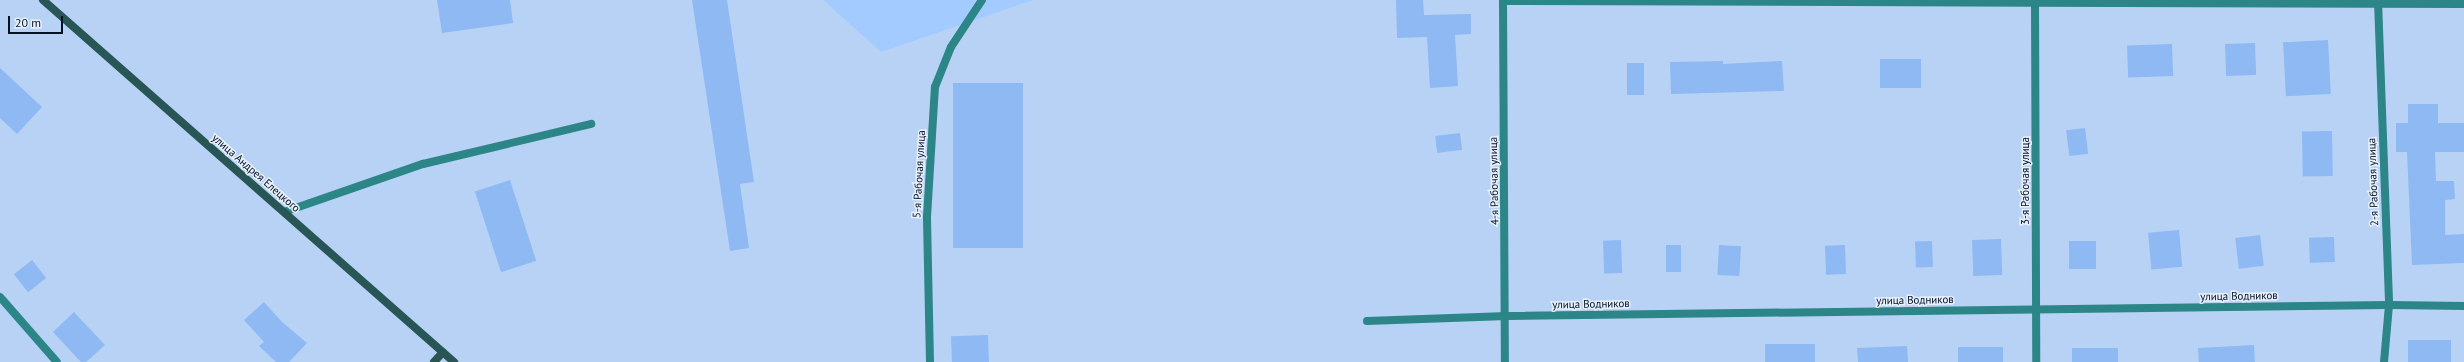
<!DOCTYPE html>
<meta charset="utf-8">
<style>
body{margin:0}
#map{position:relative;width:2464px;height:362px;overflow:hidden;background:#b8d2f5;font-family:"PT Sans",sans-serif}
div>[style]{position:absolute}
.built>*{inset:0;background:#a4cbff}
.building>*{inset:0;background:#8eb9f3;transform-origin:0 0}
.service>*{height:8px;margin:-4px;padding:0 4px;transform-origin:4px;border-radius:4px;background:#2c8586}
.minor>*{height:8px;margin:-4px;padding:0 4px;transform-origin:4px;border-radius:4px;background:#2c8586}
.secondary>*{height:8px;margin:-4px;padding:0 4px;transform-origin:4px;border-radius:4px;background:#285555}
span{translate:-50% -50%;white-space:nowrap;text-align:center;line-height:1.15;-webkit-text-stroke:3px #e8f1fd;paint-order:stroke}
.street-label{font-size:11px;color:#031125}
.scale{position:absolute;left:8px;top:16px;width:55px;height:18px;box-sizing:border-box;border:2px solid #031125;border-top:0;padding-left:5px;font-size:12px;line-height:14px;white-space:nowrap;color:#031125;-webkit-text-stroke:3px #e8f1fd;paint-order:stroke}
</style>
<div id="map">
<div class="built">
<div style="clip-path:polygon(823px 0,1033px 0,881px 52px)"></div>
</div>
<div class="building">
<div style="clip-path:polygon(437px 0,510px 0,513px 23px,442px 33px)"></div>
<div style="clip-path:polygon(692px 0,727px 0,754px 182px,740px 184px,749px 248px,730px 251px)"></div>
<div style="clip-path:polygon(1396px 0,1423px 0,1424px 15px,1471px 14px,1471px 34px,1455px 35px,1458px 86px,1430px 88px,1427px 37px,1397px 38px)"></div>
<div style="left:2328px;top:40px;width:54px;height:45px;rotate:87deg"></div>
<div style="left:2255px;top:43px;width:32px;height:30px;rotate:88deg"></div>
<div style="left:2172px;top:44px;width:32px;height:45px;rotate:88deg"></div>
<div style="left:1921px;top:59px;width:29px;height:41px;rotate:90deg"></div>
<div style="clip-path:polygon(1723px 61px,1723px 64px,1782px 61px,1784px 91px,1671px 94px,1670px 62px)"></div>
<div style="left:1627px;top:63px;width:17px;height:32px"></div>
<div style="clip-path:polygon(0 68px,42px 107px,17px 134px,0 118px)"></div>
<div style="left:953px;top:83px;width:70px;height:165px"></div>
<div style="clip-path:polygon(2408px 104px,2438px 104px,2438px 123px,2464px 123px,2464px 152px,2435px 152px,2436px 181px,2454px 181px,2455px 199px,2445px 200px,2445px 235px,2464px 234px,2464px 263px,2412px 265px,2407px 152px,2396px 152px,2396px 123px,2408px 123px)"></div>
<div style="left:2085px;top:128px;width:26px;height:19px;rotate:83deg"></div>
<div style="left:2332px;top:131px;width:45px;height:30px;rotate:89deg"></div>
<div style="left:1460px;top:133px;width:17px;height:25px;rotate:83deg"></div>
<div style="left:510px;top:180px;width:85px;height:37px;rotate:72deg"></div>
<div style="left:2179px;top:230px;width:37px;height:31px;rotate:85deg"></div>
<div style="left:2260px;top:235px;width:31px;height:25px;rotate:83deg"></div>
<div style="left:2334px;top:237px;width:25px;height:25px;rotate:88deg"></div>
<div style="left:2001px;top:239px;width:36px;height:29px;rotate:88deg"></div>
<div style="left:1621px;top:240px;width:33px;height:18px;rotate:88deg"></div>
<div style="left:1932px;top:241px;width:26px;height:17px;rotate:88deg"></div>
<div style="left:2096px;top:241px;width:28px;height:27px;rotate:90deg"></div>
<div style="left:1666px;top:245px;width:15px;height:27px"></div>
<div style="left:1719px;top:245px;width:22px;height:30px;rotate:3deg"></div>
<div style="left:1845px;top:245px;width:29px;height:20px;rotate:88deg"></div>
<div style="left:32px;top:260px;width:23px;height:23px;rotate:52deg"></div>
<div style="clip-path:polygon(264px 302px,282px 322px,307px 343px,289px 362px,276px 362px,259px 346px,264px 342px,244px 320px)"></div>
<div style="clip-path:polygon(74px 312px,105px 345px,86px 362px,81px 362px,53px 332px)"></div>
<div style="left:988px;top:335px;width:27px;height:37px;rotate:88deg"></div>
<div style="left:2408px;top:340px;width:43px;height:22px"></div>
<div style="left:1765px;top:344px;width:50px;height:18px"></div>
<div style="left:2254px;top:345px;width:17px;height:56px;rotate:87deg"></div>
<div style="clip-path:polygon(1907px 346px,1908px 362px,1858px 362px,1857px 348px)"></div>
<div style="left:1958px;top:347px;width:45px;height:15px"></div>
<div style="left:2072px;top:348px;width:46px;height:14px"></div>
</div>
<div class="service">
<div style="left:284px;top:212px;width:147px;rotate:-19.1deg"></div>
<div style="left:423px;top:164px;width:173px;rotate:-13.4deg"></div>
<div style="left:930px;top:362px;width:145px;rotate:-91.2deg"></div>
<div style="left:927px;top:217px;width:130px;rotate:-86.5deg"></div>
<div style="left:935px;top:87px;width:43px;rotate:-68.2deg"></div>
<div style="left:951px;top:47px;width:56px;rotate:-56.6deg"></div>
</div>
<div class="minor">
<div style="left:1503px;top:0;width:362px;rotate:89.7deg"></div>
<div style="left:2035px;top:0;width:362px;rotate:89.8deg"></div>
<div style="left:1503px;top:1px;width:961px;rotate:0.18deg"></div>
<div style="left:2378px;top:1px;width:304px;rotate:87.9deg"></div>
<div style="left:2389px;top:305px;width:57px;rotate:95deg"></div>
<div style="left:0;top:297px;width:86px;rotate:48.8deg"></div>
<div style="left:1367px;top:321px;width:140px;rotate:-2deg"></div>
<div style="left:1507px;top:316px;width:882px;rotate:-0.71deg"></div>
<div style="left:2389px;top:305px;width:75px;rotate:0.8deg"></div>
</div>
<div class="secondary">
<div style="left:43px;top:0;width:548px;rotate:41.37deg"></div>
<div style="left:434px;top:362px;width:13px;rotate:-48deg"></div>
</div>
<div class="street-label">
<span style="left:256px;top:173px;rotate:41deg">улица Андрея Елецкого</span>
<span style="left:919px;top:174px;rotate:-87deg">5-я Рабочая улица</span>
<span style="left:1494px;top:181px;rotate:-91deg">4-я Рабочая улица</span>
<span style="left:2025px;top:181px;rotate:-90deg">3-я Рабочая улица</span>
<span style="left:2373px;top:182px;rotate:-92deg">2-я Рабочая улица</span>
<span style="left:2239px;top:296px;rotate:-1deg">улица Водников</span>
<span style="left:1915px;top:300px;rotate:-1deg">улица Водников</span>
<span style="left:1591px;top:304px;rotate:-1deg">улица Водников</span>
</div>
<div class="scale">20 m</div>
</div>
